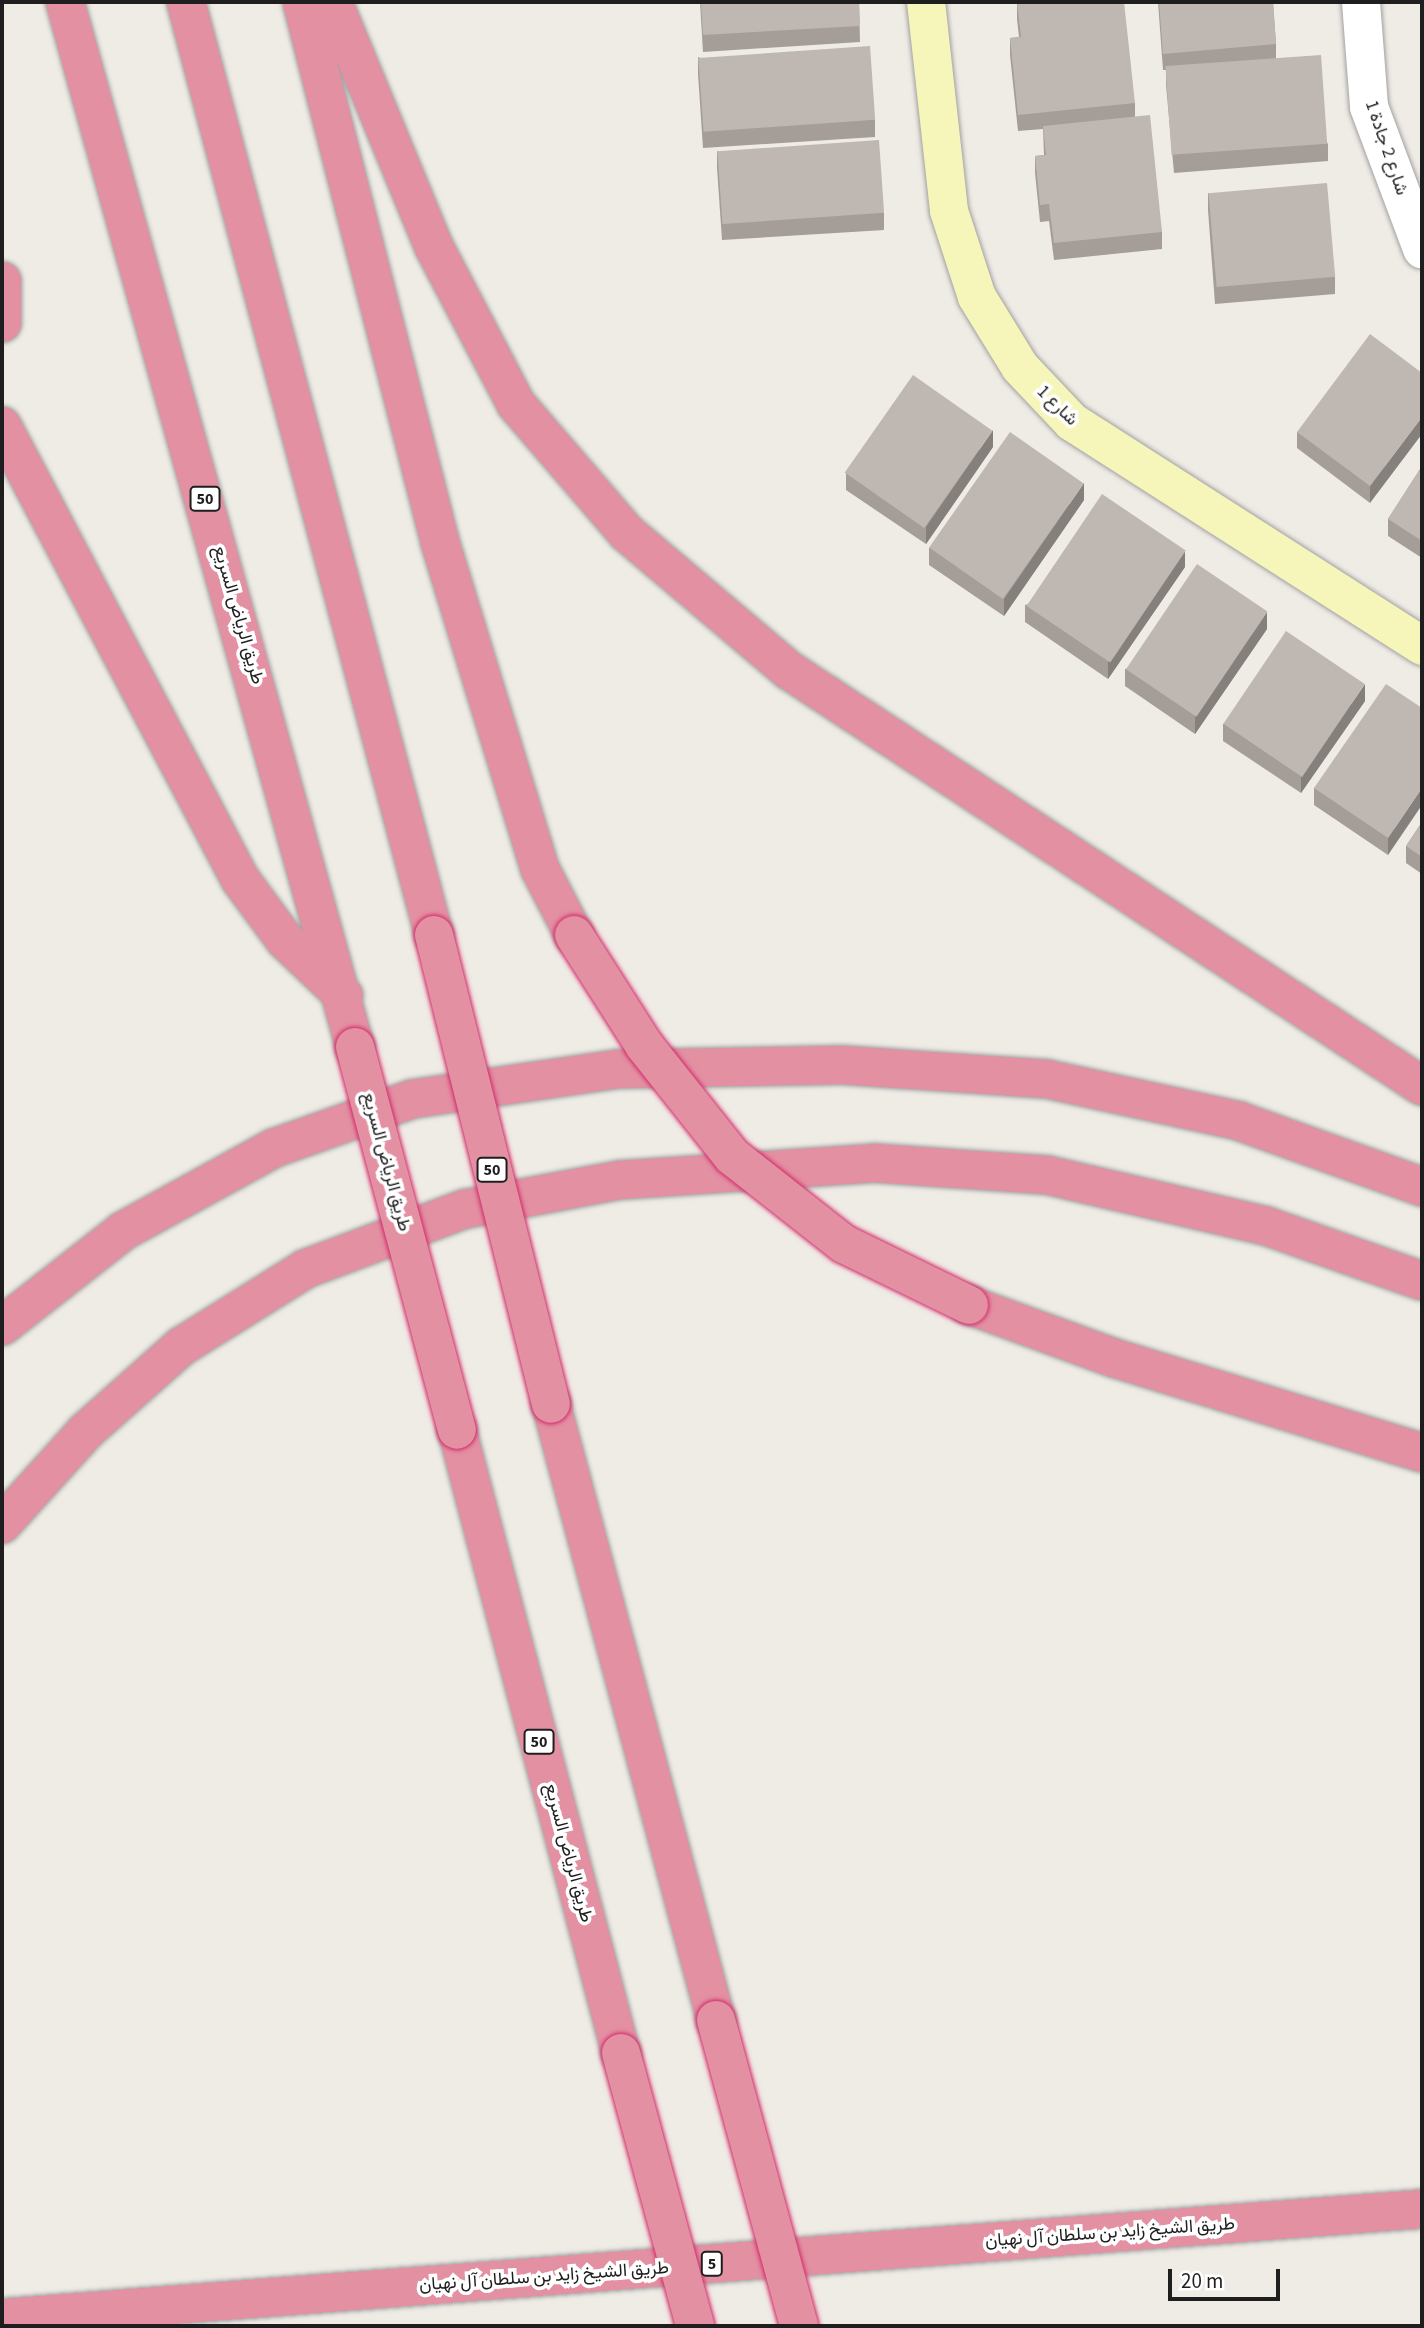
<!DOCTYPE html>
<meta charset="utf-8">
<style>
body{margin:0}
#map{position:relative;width:1424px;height:2328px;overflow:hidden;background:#efebe5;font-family:"Source Sans 3",Vazirmatn,sans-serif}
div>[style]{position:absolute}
.roads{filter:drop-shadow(0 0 2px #a2a2a2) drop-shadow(0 0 2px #a2a2a2)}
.street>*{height:38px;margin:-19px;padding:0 19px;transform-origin:19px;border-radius:19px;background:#fff}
.secondary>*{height:38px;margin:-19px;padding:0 19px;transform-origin:19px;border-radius:19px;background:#f6f6bb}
.highway>*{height:38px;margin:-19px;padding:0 19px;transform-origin:19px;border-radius:19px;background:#e390a3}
.bridges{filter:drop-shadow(0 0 2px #d22c6b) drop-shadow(0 0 2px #d22c6b)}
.highway-bridge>*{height:38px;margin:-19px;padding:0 19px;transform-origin:19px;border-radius:19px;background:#e390a3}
.wall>*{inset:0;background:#a49d98}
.shaded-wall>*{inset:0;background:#86807c}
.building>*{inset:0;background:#bfb7b1;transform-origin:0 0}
span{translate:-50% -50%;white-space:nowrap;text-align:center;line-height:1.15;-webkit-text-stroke:7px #fff;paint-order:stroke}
.shield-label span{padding:2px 5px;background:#fff;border:2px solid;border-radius:5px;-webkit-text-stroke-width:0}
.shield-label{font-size:16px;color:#1e1e1e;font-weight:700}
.street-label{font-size:18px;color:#1e1e1e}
.frame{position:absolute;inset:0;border:4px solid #1e1e1e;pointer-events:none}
.scale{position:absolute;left:1168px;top:2269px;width:112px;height:32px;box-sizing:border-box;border:4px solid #1e1e1e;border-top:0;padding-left:9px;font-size:21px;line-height:24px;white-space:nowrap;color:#1e1e1e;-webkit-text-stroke:5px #fff;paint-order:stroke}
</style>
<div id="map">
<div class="roads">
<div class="street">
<div style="left:1361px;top:2px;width:105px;rotate:85.6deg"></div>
<div style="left:1369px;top:107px;width:152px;rotate:69.5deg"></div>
</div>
<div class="secondary">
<div style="left:926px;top:2px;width:210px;rotate:83.7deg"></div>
<div style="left:949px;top:211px;width:90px;rotate:72deg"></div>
<div style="left:977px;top:297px;width:82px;rotate:58.4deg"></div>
<div style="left:1020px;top:367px;width:76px;rotate:46.6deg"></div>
<div style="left:1072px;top:422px;width:416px;rotate:32.6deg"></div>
</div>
<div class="highway">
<div style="left:65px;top:2px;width:1084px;rotate:74.49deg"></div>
<div style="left:186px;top:2px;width:965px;rotate:75.11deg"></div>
<div style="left:302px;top:2px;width:557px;rotate:75.66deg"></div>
<div style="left:440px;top:542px;width:342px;rotate:73deg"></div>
<div style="left:540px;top:869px;width:74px;rotate:62.7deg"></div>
<div style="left:333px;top:2px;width:265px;rotate:67.6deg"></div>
<div style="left:434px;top:247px;width:177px;rotate:62.4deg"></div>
<div style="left:516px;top:404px;width:170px;rotate:49.3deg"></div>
<div style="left:627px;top:533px;width:214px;rotate:40.3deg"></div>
<div style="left:790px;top:671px;width:756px;rotate:33.29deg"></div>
<div style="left:2px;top:281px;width:42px;rotate:90deg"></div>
<div style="left:2px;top:426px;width:512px;rotate:62.28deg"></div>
<div style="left:240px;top:879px;width:76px;rotate:53.6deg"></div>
<div style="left:285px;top:940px;width:81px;rotate:43.5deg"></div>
<div style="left:969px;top:1305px;width:154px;rotate:20.1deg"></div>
<div style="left:1114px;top:1358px;width:322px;rotate:17.1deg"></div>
<div style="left:2px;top:1326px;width:154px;rotate:-38.1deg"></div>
<div style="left:123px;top:1231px;width:172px;rotate:-28.8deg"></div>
<div style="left:274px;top:1148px;width:146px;rotate:-19.5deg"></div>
<div style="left:412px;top:1099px;width:208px;rotate:-8.3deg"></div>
<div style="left:618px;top:1069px;width:224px;rotate:-1deg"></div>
<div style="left:842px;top:1065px;width:205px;rotate:3.9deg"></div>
<div style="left:1047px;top:1079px;width:197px;rotate:12.3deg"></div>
<div style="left:1239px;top:1121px;width:195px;rotate:19.8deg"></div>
<div style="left:551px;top:1404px;width:638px;rotate:75deg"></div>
<div style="left:457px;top:1430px;width:644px;rotate:75.25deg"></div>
<div style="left:2px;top:1524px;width:124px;rotate:-47.9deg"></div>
<div style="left:85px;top:1432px;width:130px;rotate:-41.6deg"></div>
<div style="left:182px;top:1346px;width:145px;rotate:-32deg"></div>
<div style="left:305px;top:1269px;width:171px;rotate:-20.6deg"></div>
<div style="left:465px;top:1209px;width:158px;rotate:-10.6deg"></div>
<div style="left:620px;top:1180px;width:255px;rotate:-3.8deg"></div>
<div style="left:874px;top:1163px;width:173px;rotate:4deg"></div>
<div style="left:1047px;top:1175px;width:225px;rotate:13.1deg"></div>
<div style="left:1266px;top:1226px;width:165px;rotate:19.4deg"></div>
<div style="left:2px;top:2318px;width:1424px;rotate:-4.39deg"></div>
</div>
</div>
<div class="bridges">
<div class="highway-bridge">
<div style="left:434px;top:935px;width:483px;rotate:76deg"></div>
<div style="left:574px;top:935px;width:130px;rotate:57.5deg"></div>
<div style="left:644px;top:1045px;width:142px;rotate:51.6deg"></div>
<div style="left:732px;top:1156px;width:142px;rotate:38.2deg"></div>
<div style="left:844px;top:1244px;width:139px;rotate:26deg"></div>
<div style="left:355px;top:1047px;width:396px;rotate:75.1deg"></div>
<div style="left:716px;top:2020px;width:317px;rotate:74.8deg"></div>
<div style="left:621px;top:2053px;width:283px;rotate:74.8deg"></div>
</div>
</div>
<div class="wall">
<div style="clip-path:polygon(700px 2px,859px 2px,860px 42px,703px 52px)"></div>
<div style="clip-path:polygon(1017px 2px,1135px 103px,1135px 117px,1162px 232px,1162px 249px,1054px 260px,1049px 221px,1040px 222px,1035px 173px,1035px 156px,1044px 155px,1043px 129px,1018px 131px,1010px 55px,1010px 38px,1019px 37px,1017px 19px)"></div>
<div style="clip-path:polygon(1158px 2px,1273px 2px,1276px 44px,1276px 59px,1328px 144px,1328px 161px,1174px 173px,1166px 85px,1166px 70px,1163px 70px)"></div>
<div style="clip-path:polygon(698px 57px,875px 120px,875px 137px,703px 148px,698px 74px)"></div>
<div style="clip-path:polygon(717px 151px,884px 213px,884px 230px,722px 240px,717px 168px)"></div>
<div style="clip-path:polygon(1208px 193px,1335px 277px,1335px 294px,1215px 304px,1208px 210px)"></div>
<div style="clip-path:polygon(1422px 373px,1370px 503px,1297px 448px,1297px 432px)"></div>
<div style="clip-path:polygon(993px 447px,926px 544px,846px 490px,846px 473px)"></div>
<div style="clip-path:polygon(1422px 466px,1422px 558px,1388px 536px,1388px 519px)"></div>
<div style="clip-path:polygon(1084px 500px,1004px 616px,929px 565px,929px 548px)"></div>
<div style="clip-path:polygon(1185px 567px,1108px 679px,1025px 622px,1025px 605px)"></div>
<div style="clip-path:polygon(1267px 629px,1195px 734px,1125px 686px,1125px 669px)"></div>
<div style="clip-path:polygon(1365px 701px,1301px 793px,1223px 741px,1223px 724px)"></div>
<div style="clip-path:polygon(1422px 708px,1388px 855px,1314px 805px,1314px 788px)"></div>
<div style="clip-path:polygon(1422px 822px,1422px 874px,1406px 863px,1406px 846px)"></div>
</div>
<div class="shaded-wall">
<div style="clip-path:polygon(1422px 417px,1422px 434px,1370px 503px,1370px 486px)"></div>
<div style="clip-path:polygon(993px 430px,993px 447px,926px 544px,926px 527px)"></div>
<div style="clip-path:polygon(1084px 483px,1084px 500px,1004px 616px,1004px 599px)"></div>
<div style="clip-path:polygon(1185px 551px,1185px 567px,1108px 679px,1108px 662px)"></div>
<div style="clip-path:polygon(1267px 612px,1267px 629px,1195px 734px,1195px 717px)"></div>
<div style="clip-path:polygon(1365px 684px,1365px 701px,1301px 793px,1301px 777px)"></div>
<div style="clip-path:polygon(1422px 788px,1422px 805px,1388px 855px,1388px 838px)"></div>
</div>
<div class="building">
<div style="clip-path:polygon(701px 2px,859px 2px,860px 26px,703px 35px)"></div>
<div style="clip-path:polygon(1017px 2px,1124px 2px,1135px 103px,1018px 115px,1010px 38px,1021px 37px)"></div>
<div style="clip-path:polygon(1159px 2px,1273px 2px,1276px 44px,1163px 54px)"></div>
<div style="left:870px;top:46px;width:74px;height:172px;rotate:86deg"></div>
<div style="left:1321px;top:55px;width:89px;height:156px;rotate:86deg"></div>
<div style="clip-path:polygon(1150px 115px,1162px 232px,1054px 243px,1049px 204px,1040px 205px,1035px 156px,1046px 155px,1043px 126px)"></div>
<div style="left:879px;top:140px;width:73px;height:162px;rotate:86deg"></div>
<div style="left:1327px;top:183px;width:94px;height:119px;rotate:85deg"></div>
<div style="clip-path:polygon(1370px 334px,1422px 373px,1422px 417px,1370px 486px,1297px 432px)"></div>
<div style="left:913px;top:375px;width:97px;height:119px;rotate:35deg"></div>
<div style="left:1010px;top:432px;width:90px;height:141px;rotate:35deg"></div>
<div style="clip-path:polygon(1422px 466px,1422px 541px,1388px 519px)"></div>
<div style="left:1102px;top:494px;width:101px;height:135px;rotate:34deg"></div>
<div style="left:1197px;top:564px;width:85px;height:127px;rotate:34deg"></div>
<div style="left:1286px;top:631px;width:95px;height:112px;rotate:34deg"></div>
<div style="clip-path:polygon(1386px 684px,1422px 708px,1422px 788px,1388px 838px,1314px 788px)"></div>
<div style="clip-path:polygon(1422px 822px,1422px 857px,1406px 846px)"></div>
</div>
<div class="shield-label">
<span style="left:205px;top:499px">50</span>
<span style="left:492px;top:1170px">50</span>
<span style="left:539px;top:1742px">50</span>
<span style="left:712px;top:2264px">5</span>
</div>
<div class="street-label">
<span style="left:1386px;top:148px;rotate:71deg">شارع 2 جادة 1</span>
<span style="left:1057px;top:406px;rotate:44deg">شارع 1</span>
<span style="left:238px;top:615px;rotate:74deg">طريق الرياض السريع</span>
<span style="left:386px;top:1162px;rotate:75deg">طريق الرياض السريع</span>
<span style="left:568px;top:1853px;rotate:75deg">طريق الرياض السريع</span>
<span style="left:1110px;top:2233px;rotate:-4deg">طريق الشيخ زايد بن سلطان آل نهيان</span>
<span style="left:544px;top:2277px;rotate:-4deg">طريق الشيخ زايد بن سلطان آل نهيان</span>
</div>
<div class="frame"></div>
<div class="scale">20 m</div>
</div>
